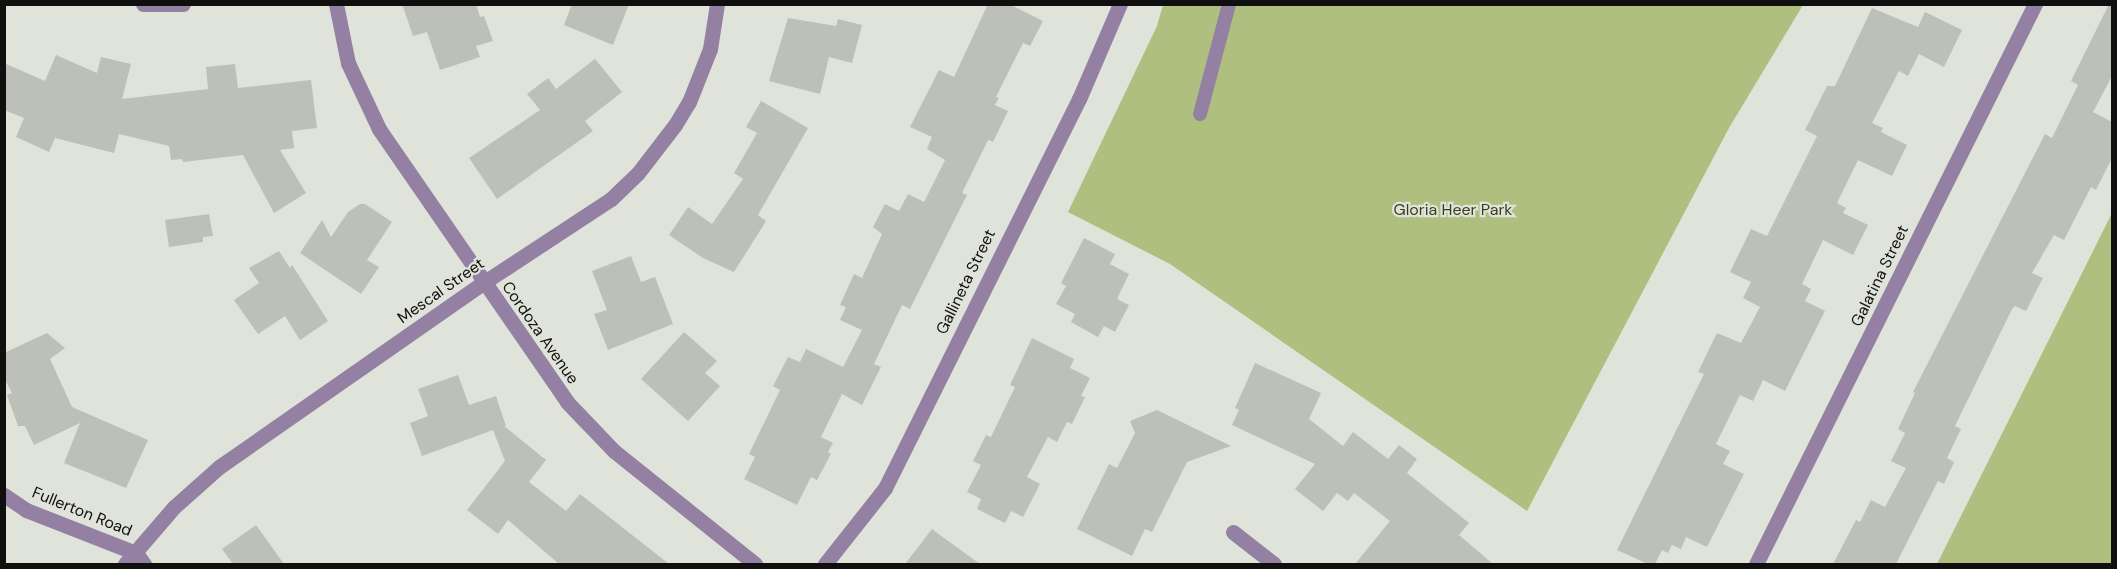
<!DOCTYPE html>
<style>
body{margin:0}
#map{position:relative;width:2117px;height:569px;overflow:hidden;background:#e0e3da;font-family:"DM Sans",sans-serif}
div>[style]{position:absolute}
.green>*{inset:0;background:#afbf7f}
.building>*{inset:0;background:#bdc0b8}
.lane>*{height:14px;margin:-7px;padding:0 7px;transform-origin:7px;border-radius:7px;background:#9380a2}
.street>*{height:15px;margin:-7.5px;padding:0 7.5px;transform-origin:7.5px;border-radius:7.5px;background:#9380a2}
span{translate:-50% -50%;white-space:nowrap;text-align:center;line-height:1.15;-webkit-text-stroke:4.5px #e0e3da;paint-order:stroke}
.park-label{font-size:16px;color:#384019}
.street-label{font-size:16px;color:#0f100d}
.frame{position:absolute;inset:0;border:6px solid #0f100d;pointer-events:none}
</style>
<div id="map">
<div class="green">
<div style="clip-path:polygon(1163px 5px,1803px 5px,1729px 128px,1527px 511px,1170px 264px,1068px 212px,1157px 26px)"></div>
<div style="clip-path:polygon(2112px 213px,2112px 564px,1937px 564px)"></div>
</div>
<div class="building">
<div style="clip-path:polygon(402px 4px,476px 4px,480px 17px,484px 16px,493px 41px,476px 46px,480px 57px,440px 70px,427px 32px,413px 36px)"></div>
<div style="clip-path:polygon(572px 4px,629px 4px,613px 45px,564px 25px)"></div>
<div style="clip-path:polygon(988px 4px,1009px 4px,1043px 21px,1030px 46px,1023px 43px,996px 97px,999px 98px,995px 105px,1008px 111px,993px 142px,988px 140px,962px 193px,967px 195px,910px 309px,902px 305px,874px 364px,881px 367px,862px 405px,842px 394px,821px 437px,833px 443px,828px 452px,831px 454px,817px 480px,811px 477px,797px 505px,744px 479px,755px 457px,749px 454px,780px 390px,773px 386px,788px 357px,800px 362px,806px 349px,843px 367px,862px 330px,840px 320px,846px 307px,840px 305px,854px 274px,862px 278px,882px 234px,873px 227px,885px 204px,899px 211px,908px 194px,924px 202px,945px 160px,927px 149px,932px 137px,910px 127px,939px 70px,954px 77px)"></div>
<div style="clip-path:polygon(2109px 4px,2112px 4px,2112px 76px,2093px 112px,2112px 122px,2112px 158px,2096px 190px,2091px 187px,2064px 240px,2054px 235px,2032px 273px,2043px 278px,2026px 311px,2015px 306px,2012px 309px,1955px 426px,1961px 429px,1947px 458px,1954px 462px,1944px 484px,1938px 481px,1896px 564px,1833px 564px,1856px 520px,1860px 522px,1871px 500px,1885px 507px,1906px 468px,1891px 461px,1905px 433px,1898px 429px,1915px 393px,1913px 392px,2045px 134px,2052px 138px,2078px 85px,2071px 81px)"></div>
<div style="clip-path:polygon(1872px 8px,1918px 27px,1925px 12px,1962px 30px,1944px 67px,1919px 54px,1908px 76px,1899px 71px,1872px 123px,1883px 128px,1881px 132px,1907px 145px,1892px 176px,1858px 160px,1837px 203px,1846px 208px,1843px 213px,1868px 225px,1853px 255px,1823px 240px,1802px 284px,1811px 289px,1805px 301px,1825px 311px,1785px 391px,1763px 380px,1753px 401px,1740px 395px,1716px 444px,1730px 451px,1723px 464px,1744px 474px,1707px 547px,1686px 537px,1681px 549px,1672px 545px,1668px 553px,1662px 550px,1655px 564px,1648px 564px,1617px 550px,1704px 374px,1698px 372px,1717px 333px,1741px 343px,1760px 307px,1743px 298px,1751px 282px,1730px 272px,1751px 229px,1767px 236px,1817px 136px,1805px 130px,1827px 86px,1835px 86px)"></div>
<div style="clip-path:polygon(788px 18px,836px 26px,838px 19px,862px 25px,852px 63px,829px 57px,820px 94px,769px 81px)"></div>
<div style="clip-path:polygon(56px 55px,97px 73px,101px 57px,131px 64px,122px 99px,208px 89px,206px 67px,235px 64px,238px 88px,311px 80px,317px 128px,292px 131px,294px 148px,280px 150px,306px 193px,274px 213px,243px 155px,183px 162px,182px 159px,171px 160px,169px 146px,119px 134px,114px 153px,55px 138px,49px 152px,16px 137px,24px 118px,4px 110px,4px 63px,45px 81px)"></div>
<div style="clip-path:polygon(595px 59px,622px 92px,585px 121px,593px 131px,497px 199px,469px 158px,540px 110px,527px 94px,548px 78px,556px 89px)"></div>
<div style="clip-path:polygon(761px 101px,808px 128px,758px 215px,766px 221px,734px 272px,703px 258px,669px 235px,688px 207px,712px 224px,743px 179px,734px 173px,757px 133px,746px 127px)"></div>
<div style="clip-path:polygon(360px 204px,365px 204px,392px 222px,367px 260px,379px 267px,361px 294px,300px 253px,322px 220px,331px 237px,348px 212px)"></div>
<div style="clip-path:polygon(209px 214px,213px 236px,203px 237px,203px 242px,169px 247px,165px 220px)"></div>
<div style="clip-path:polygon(1084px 238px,1115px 254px,1110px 264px,1129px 274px,1117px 299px,1129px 305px,1115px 332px,1104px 326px,1098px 337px,1071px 322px,1075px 314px,1056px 304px,1066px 286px,1061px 283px)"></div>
<div style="clip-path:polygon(279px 251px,290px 268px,292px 265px,328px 321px,300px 340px,285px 316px,258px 334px,234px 300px,259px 283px,249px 268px)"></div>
<div style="clip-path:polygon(631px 256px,641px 282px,655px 277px,673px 324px,608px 350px,594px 314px,607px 310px,592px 271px)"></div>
<div style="clip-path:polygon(684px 332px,717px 361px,705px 373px,720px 386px,688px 421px,641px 379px)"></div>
<div style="clip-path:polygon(47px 333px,65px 348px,50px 359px,72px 407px,148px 440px,126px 488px,64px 463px,80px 423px,34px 445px,25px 426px,18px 426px,7px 395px,12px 393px,4px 378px,4px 353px)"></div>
<div style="clip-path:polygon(1032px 338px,1074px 359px,1070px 368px,1090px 378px,1081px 396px,1085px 397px,1072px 424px,1067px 422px,1057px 442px,1048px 437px,1027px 477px,1040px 484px,1023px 517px,1011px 511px,1005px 523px,977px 509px,981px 499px,967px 492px,981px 465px,973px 461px,986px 435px,991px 437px,1015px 387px,1010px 385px)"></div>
<div style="clip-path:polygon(1255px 363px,1321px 393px,1309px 419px,1343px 446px,1353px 432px,1388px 459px,1399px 445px,1417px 459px,1407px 473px,1469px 523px,1459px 535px,1493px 564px,1355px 564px,1390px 521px,1354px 493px,1348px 501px,1337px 493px,1323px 511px,1295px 489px,1315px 464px,1232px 425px,1239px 410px,1235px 408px)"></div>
<div style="clip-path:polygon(458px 375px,469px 405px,496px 396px,506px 426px,504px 426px,546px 460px,529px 482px,566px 511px,580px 494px,669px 564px,559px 564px,508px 520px,498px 534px,467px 510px,505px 461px,493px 430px,422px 456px,410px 423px,428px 416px,418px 389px)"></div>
<div style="clip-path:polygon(1157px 410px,1231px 446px,1187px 462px,1152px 532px,1145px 529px,1132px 556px,1077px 529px,1109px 464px,1117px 468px,1135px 433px,1130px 421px)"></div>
<div style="clip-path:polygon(256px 525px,284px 564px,233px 564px,222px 549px)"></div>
<div style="clip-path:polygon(932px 529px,944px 538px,980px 564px,905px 564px)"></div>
</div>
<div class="lane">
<div style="left:1200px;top:114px;width:114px;rotate:-75.2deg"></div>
</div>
<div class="street">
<div style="left:143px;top:4px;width:40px"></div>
<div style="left:336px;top:4px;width:60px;rotate:78.5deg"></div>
<div style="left:348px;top:63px;width:73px;rotate:64.8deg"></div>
<div style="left:379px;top:129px;width:331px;rotate:55.4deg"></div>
<div style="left:567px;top:402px;width:68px;rotate:46.2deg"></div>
<div style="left:614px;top:451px;width:181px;rotate:38.7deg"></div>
<div style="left:4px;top:495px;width:27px;rotate:34deg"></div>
<div style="left:26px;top:510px;width:118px;rotate:21.4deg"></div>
<div style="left:136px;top:553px;width:14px;rotate:54deg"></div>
<div style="left:1233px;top:532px;width:52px;rotate:38deg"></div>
<div style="left:125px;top:564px;width:75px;rotate:-49.3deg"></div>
<div style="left:174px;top:507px;width:60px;rotate:-41.6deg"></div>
<div style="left:219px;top:467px;width:322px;rotate:-34.9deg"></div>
<div style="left:483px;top:283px;width:153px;rotate:-33.3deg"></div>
<div style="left:611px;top:199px;width:37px;rotate:-44deg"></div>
<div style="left:638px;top:173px;width:61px;rotate:-52.4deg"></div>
<div style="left:675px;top:125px;width:27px;rotate:-59deg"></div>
<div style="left:689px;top:102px;width:57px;rotate:-68.4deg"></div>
<div style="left:710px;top:49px;width:46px;rotate:-81.2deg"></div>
<div style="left:825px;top:564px;width:97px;rotate:-51.7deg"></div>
<div style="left:885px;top:488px;width:435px;rotate:-63.5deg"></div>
<div style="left:1079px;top:99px;width:103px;rotate:-66.7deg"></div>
<div style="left:1756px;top:564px;width:626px;rotate:-63.52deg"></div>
</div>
<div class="park-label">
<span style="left:1453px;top:210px">Gloria Heer Park</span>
</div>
<div class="street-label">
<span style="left:1880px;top:276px;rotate:-64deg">Galatina Street</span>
<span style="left:966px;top:282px;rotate:-64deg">Gallineta Street</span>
<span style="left:441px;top:291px;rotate:-35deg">Mescal Street</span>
<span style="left:540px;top:333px;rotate:55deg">Cordoza Avenue</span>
<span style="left:82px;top:512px;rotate:22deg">Fullerton Road</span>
</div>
<div class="frame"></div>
</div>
